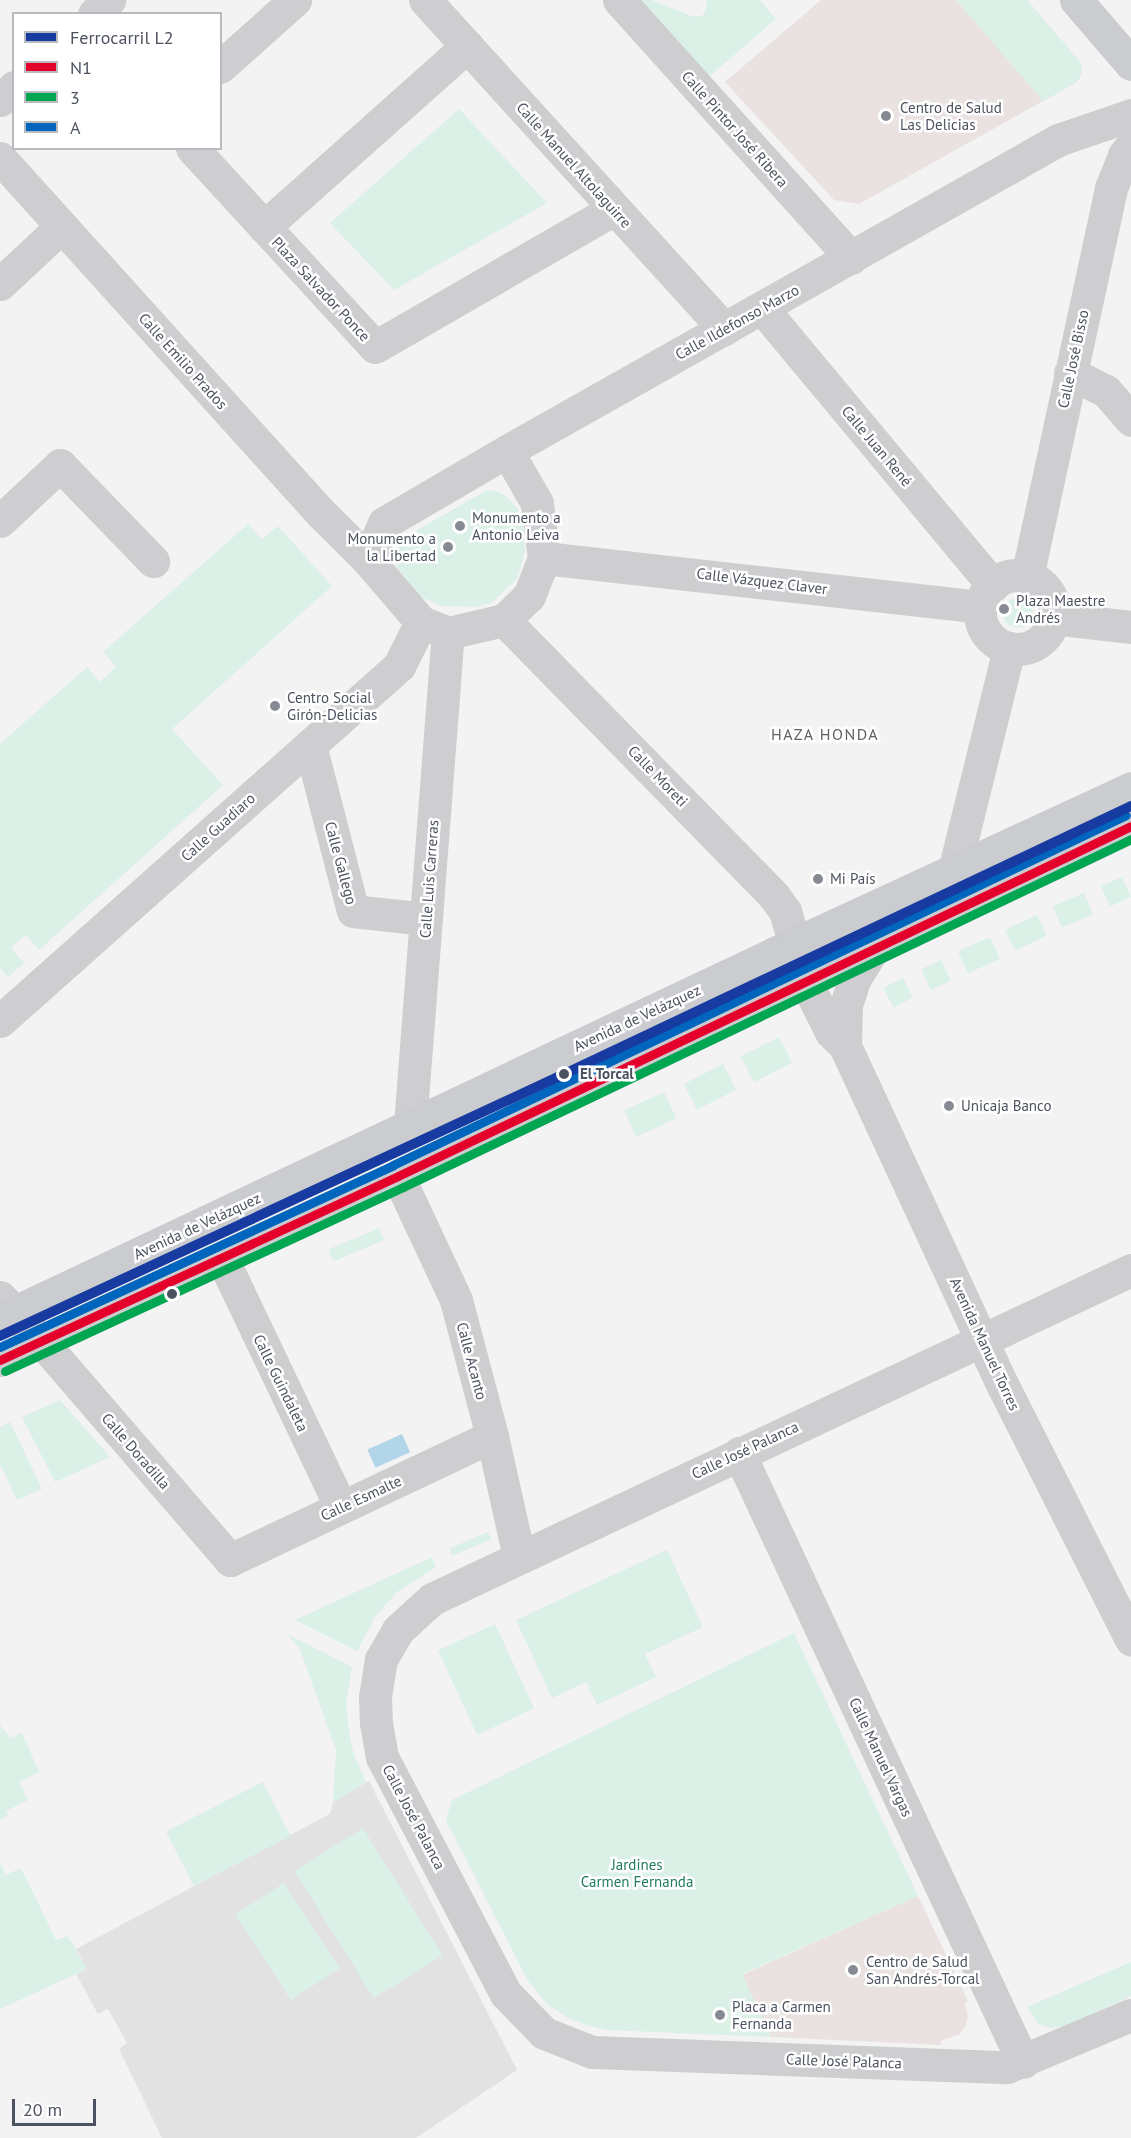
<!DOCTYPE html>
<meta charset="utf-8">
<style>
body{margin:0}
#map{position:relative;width:1131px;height:2138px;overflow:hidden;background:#f4f3f3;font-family:"PT Sans",sans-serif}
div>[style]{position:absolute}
.education>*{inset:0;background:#e2e2e3}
.medical>*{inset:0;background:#e9e2e1}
.green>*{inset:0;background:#dbf0e6;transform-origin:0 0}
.round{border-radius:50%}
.water>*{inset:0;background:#b3d5ea;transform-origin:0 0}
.minor>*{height:33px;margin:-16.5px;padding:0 16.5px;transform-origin:16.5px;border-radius:16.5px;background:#ceced1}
.minor>.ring{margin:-16.5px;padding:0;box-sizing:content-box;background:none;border:33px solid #ceced1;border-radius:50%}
.major>*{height:33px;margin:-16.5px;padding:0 16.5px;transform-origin:16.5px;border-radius:16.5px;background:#cacccf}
.bus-1>*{height:9px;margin:-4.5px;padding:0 4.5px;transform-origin:4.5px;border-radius:4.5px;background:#e4002b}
.bus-2>*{height:9px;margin:-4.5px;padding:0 4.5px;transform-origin:4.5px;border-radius:4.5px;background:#00a651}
.bus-3>*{height:9px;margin:-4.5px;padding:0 4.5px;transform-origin:4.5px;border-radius:4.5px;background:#0065bd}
.rail-1>*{height:10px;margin:-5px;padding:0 5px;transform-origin:5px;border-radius:5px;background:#173ba0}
.dots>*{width:16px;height:16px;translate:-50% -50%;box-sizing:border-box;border:3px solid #fff;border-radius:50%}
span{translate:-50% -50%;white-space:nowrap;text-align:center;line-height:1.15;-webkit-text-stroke:5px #fff;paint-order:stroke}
.poi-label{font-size:15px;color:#4c525f}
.left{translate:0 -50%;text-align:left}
.right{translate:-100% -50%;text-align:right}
.street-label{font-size:15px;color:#4c525f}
.stop-label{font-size:15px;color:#4c525f;font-weight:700}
.park-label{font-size:15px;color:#207c5e}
.neighbourhood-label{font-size:16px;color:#5f6167;letter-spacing:1.5px}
.legend{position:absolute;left:12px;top:12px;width:210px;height:138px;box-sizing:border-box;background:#fff;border:2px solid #b7babf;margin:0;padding:8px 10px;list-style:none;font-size:18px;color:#4c525f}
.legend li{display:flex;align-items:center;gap:12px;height:30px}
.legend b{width:30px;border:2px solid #b7babf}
.scale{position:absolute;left:12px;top:2099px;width:84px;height:27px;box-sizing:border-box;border:3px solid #4c525f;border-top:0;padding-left:8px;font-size:18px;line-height:21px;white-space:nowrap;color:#4c525f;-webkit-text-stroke:4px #fff;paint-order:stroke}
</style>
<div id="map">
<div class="education">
<div style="clip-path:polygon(369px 1781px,517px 2070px,416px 2138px,162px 2138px,119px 2049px,127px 2043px,108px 2009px,98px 2014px,76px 1974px,87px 1969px,76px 1949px,330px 1814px,333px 1802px)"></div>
</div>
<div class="medical">
<div style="clip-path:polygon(821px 0,1027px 0,1080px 62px,1082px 73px,1077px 82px,859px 204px,834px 200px,725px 82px)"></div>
<div style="clip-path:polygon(918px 1896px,968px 2001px,965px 2003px,968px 2017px,966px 2025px,960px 2034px,941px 2041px,941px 2045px,771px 2037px,742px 1975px)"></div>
</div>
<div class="green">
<div style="clip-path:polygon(632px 0,651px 0,694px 17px,702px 16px,705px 12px,707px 0,760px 0,776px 19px,704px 81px)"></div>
<div style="clip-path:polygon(956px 0,1027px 0,1080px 62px,1082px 73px,1077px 82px,1043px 101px)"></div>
<div style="clip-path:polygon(459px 109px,547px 203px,394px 290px,330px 223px)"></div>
<div style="clip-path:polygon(487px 490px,496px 491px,506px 496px,517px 508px,523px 525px,525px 551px,517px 579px,491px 603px,477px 607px,441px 606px,419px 596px,395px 564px,394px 557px,400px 540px)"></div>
<div style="clip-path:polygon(248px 524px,262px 539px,278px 526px,332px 586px,172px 729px,223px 785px,39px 950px,26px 935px,11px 947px,24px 963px,8px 977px,0 968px,0 744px,87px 667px,100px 682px,116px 667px,103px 652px)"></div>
<div class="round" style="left:1003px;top:598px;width:30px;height:30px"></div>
<div style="left:1122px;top:877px;width:22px;height:23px;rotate:66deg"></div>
<div style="left:1084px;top:893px;width:23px;height:34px;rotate:67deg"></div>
<div style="left:1037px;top:915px;width:23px;height:35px;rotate:65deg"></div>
<div style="left:990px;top:937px;width:24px;height:35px;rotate:66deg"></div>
<div style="left:941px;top:960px;width:23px;height:22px;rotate:65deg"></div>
<div style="left:903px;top:978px;width:22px;height:22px;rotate:63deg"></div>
<div style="left:779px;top:1037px;width:29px;height:43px;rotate:63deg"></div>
<div style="left:723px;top:1064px;width:29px;height:44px;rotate:63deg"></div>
<div style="left:664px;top:1092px;width:29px;height:44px;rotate:65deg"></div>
<div style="left:379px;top:1228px;width:13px;height:55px;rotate:67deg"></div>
<div style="clip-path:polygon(60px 1400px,110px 1457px,55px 1482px,22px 1417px)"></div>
<div style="clip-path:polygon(10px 1422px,42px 1489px,17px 1500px,0 1464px,0 1427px)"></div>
<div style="left:488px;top:1532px;width:8px;height:42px;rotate:67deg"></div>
<div style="clip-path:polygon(667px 1550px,703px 1627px,645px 1654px,656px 1677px,597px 1705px,586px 1682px,552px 1698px,516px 1620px)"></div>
<div style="clip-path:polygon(432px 1557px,436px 1567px,397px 1592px,375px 1617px,357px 1651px,295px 1620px)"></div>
<div style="left:495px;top:1624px;width:93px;height:63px;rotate:65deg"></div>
<div style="clip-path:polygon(794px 1633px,918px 1896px,742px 1974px,771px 2037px,607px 2030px,586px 2025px,566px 2017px,547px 2004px,528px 1981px,446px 1820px,452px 1800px)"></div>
<div style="clip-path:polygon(287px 1634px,352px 1667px,346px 1704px,349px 1731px,354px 1755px,366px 1783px,333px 1802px,336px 1750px,299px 1647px)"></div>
<div style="clip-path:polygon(0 1725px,10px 1738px,22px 1733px,39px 1772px,19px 1782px,28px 1800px,6px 1811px,8px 1816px,0 1820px)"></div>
<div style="left:263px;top:1782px;width:61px;height:109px;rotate:63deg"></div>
<div style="left:363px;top:1828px;width:150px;height:81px;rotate:58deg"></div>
<div style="clip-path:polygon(0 1863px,6px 1875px,21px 1868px,56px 1940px,68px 1936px,87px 1969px,0 2009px)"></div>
<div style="left:284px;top:1883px;width:102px;height:58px;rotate:57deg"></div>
<div style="clip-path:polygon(1131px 1962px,1131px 1996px,1066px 2026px,1051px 2028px,1038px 2024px,1027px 2007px)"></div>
</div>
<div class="water">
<div style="left:402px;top:1434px;width:20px;height:38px;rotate:66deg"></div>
</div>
<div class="minor">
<div style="left:425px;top:0;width:445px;rotate:47.7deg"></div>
<div style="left:619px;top:0;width:347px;rotate:48deg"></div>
<div style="left:94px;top:14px;width:21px;rotate:-43deg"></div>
<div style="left:220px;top:67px;width:101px;rotate:-41.8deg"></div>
<div style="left:0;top:100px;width:19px;rotate:-43deg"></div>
<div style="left:192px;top:148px;width:270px;rotate:47.4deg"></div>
<div style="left:375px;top:347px;width:276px;rotate:-30deg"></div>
<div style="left:0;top:158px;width:481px;rotate:47.9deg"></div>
<div style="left:323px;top:515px;width:64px;rotate:45deg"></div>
<div style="left:368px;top:560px;width:82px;rotate:49.5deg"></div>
<div style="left:421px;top:622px;width:29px;rotate:22deg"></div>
<div style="left:448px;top:633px;width:57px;rotate:-13.1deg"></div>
<div style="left:504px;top:620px;width:35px;rotate:-44deg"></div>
<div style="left:529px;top:596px;width:41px;rotate:-68.5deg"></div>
<div style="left:544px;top:558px;width:55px;rotate:-97.3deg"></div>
<div style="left:537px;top:503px;width:60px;rotate:-120deg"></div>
<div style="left:264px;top:227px;width:272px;rotate:-41.7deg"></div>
<div style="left:0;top:284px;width:83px;rotate:-43.1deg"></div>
<div style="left:762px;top:308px;width:361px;rotate:50.2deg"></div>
<div style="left:1070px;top:373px;width:40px;rotate:26.6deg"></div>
<div style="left:1106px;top:391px;width:38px;rotate:49deg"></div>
<div style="left:0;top:521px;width:82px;rotate:-43deg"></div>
<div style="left:60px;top:465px;width:134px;rotate:45.9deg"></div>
<div style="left:544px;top:558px;width:439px;rotate:6.4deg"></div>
<div style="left:368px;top:560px;width:40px;rotate:-66.6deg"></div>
<div style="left:384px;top:523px;width:143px;rotate:-30.3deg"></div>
<div style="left:507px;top:451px;width:633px;rotate:-29.44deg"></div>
<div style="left:1058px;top:140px;width:77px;rotate:-18.9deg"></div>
<div class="ring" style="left:980px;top:575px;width:41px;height:41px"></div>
<div style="left:1027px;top:577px;width:398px;rotate:-77.8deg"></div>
<div style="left:1111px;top:188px;width:35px;rotate:-68deg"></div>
<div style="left:1124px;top:155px;width:11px;rotate:-52deg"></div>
<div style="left:1053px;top:618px;width:79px;rotate:6.6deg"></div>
<div style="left:504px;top:620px;width:386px;rotate:45.6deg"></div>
<div style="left:774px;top:896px;width:19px;rotate:54deg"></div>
<div style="left:785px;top:911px;width:72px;rotate:73.8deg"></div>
<div style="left:805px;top:980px;width:58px;rotate:63.4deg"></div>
<div style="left:831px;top:1032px;width:20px;rotate:45deg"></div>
<div style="left:845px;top:1046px;width:375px;rotate:65.1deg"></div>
<div style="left:1003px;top:1386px;width:284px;rotate:63.2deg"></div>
<div style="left:310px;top:745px;width:171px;rotate:75.5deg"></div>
<div style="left:353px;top:911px;width:73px;rotate:6.3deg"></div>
<div style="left:954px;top:871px;width:230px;rotate:-76.1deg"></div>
<div style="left:0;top:1021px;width:534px;rotate:-41.66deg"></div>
<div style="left:399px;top:666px;width:49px;rotate:-63.4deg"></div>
<div style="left:845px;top:1046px;width:41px;rotate:-88.6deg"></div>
<div style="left:846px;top:1005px;width:28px;rotate:-72deg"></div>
<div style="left:855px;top:978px;width:36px;rotate:-58deg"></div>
<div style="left:410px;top:1125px;width:493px;rotate:-85.6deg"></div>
<div style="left:398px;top:1176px;width:137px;rotate:64.9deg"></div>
<div style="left:456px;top:1300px;width:141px;rotate:75.2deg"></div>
<div style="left:492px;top:1436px;width:124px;rotate:77.4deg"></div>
<div style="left:222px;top:1258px;width:276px;rotate:64.5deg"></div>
<div style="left:1131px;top:1270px;width:773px;rotate:154.79deg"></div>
<div style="left:432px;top:1599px;width:46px;rotate:137.6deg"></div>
<div style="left:398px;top:1630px;width:34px;rotate:120deg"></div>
<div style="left:381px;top:1659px;width:38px;rotate:99deg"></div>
<div style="left:375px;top:1697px;width:26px;rotate:88deg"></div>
<div style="left:376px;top:1723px;width:35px;rotate:80deg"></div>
<div style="left:382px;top:1757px;width:267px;rotate:62.4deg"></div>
<div style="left:506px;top:1994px;width:54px;rotate:45.7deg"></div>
<div style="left:544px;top:2033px;width:52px;rotate:21.6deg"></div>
<div style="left:592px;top:2052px;width:415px;rotate:2.1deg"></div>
<div style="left:1007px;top:2067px;width:134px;rotate:-22.8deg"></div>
<div style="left:0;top:1297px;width:62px;rotate:47deg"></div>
<div style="left:42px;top:1342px;width:288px;rotate:49.2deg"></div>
<div style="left:230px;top:1560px;width:290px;rotate:-25.3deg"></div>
<div style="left:739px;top:1453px;width:672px;rotate:65deg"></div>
</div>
<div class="major">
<div style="left:1076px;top:0;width:84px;rotate:49.3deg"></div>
<div style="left:0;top:1319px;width:880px;rotate:-25.28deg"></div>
<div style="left:796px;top:943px;width:369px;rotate:-24.8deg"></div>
<div style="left:0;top:1360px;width:438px;rotate:-24.8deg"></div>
<div style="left:398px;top:1176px;width:812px;rotate:-25.52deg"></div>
</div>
<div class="bus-1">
<div style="left:0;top:1360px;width:438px;rotate:-24.8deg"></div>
<div style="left:398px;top:1176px;width:812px;rotate:-25.52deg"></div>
</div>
<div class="bus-2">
<div style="left:5px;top:1371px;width:438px;rotate:-24.8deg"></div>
<div style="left:403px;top:1187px;width:807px;rotate:-25.55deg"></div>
</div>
<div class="bus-3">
<div style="left:0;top:1347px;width:433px;rotate:-24.8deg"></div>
<div style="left:393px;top:1165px;width:812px;rotate:-25.52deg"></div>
</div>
<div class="rail-1">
<div style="left:0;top:1336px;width:615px;rotate:-24.9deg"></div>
<div style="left:558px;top:1077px;width:634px;rotate:-25.31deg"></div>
</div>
<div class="dots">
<div style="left:886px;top:116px;background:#878a93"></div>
<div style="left:460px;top:526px;background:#878a93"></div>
<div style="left:448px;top:547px;background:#878a93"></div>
<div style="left:1004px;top:609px;background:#878a93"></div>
<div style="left:275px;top:706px;background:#878a93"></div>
<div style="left:818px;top:879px;background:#878a93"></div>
<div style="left:564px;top:1074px;background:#4c525f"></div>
<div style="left:949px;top:1106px;background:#878a93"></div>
<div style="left:172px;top:1294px;background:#4c525f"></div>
<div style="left:853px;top:1970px;background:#878a93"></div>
<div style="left:720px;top:2015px;background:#878a93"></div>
</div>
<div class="poi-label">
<span class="left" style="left:900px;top:116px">Centro de Salud<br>Las Delicias</span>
<span class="left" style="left:472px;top:526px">Monumento a<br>Antonio Leiva</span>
<span class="right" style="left:436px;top:547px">Monumento a<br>la Libertad</span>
<span class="left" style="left:1016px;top:609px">Plaza Maestre<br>Andrés</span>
<span class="left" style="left:287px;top:706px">Centro Social<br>Girón-Delicias</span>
<span class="left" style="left:830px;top:879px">Mi País</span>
<span class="left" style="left:961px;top:1106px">Unicaja Banco</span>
<span class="left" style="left:866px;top:1970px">Centro de Salud<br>San Andrés-Torcal</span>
<span class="left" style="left:732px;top:2015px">Placa a Carmen<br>Fernanda</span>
</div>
<div class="street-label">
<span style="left:735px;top:129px;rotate:48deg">Calle Pintor José Ribera</span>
<span style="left:574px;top:165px;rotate:48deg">Calle Manuel Altolaguirre</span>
<span style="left:321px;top:289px;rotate:47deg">Plaza Salvador Ponce</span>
<span style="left:737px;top:322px;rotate:-29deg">Calle Ildefonso Marzo</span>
<span style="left:1073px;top:359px;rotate:-78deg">Calle José Bisso</span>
<span style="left:183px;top:361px;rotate:48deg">Calle Emilio Prados</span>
<span style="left:877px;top:446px;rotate:50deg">Calle Juan René</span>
<span style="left:762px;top:581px;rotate:7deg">Calle Vázquez Claver</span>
<span style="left:658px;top:776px;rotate:46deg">Calle Moreti</span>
<span style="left:218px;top:827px;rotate:-42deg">Calle Guadiaro</span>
<span style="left:341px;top:863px;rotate:75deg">Calle Gallego</span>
<span style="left:429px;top:879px;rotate:-86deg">Calle Luis Carreras</span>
<span style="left:637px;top:1018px;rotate:-25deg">Avenida de Velázquez</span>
<span style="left:197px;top:1226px;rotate:-25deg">Avenida de Velázquez</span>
<span style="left:985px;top:1344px;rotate:65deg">Avenida Manuel Torres</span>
<span style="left:472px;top:1361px;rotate:75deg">Calle Acanto</span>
<span style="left:281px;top:1383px;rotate:64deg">Calle Guindaleta</span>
<span style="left:745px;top:1450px;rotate:-25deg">Calle José Palanca</span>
<span style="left:136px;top:1451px;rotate:49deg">Calle Doradilla</span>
<span style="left:361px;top:1498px;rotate:-25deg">Calle Esmalte</span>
<span style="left:881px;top:1757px;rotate:65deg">Calle Manuel Vargas</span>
<span style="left:414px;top:1817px;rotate:62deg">Calle José Palanca</span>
<span style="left:844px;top:2061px;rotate:2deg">Calle José Palanca</span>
</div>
<div class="stop-label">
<span class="left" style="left:580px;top:1074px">El Torcal</span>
</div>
<div class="park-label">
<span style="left:637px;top:1873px">Jardines<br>Carmen Fernanda</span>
</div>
<div class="neighbourhood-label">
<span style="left:825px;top:734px">HAZA HONDA</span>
</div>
<ul class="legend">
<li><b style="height:8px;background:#173ba0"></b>Ferrocarril L2</li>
<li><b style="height:8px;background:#e4002b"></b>N1</li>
<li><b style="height:8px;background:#00a651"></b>3</li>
<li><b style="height:8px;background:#0065bd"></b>A</li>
</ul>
<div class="scale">20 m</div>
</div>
